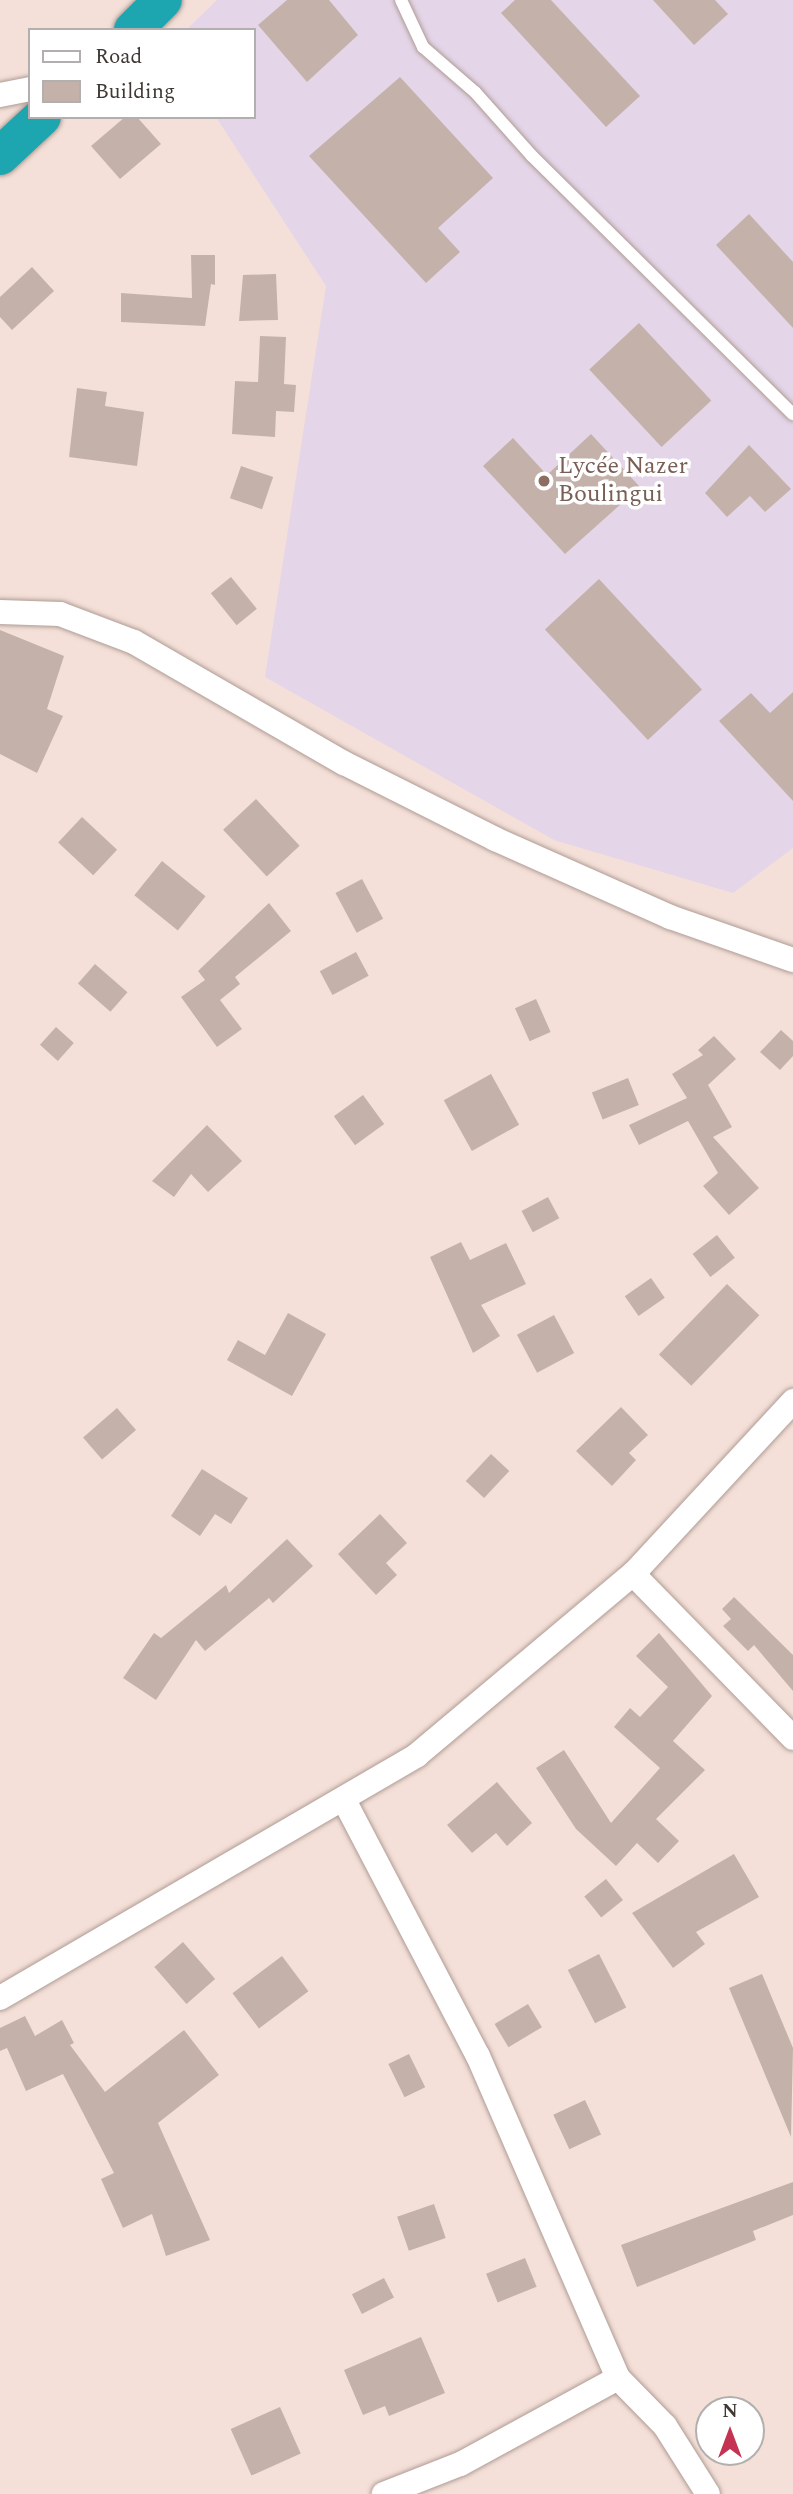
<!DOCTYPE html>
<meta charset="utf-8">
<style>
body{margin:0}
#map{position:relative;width:793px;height:2494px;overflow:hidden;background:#f4e0d8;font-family:Spectral,serif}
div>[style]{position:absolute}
.education>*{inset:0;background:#e4d5e8}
.building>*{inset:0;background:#c4b2aa;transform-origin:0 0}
.roads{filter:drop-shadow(0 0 2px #af9c95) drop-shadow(0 0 2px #af9c95)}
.lane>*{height:12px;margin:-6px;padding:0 6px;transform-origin:6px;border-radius:6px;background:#fff}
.street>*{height:24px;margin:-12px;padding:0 12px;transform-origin:12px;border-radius:12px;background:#fff}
.highway>*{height:38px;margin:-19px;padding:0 19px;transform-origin:19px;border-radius:19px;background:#1da5b0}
.dots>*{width:19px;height:19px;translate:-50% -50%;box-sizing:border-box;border:4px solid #fff;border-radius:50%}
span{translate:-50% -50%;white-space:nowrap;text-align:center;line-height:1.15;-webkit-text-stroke:7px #fff;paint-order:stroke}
.education-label{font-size:24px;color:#785e54}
.left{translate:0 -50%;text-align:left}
.legend{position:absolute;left:28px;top:28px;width:228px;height:91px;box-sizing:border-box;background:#fff;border:2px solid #b2afae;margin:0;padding:9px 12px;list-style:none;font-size:21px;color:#3f3835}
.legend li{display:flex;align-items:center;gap:14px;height:35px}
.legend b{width:35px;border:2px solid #b2afae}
.north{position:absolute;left:695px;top:2396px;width:70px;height:70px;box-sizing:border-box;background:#fff;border:2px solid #b2afae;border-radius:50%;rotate:0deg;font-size:19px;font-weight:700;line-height:28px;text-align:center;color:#3f3835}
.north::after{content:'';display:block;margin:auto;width:24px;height:32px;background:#c43351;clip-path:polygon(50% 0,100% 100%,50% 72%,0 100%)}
</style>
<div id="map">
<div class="education">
<div style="clip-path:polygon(217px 0,793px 0,793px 848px,733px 893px,554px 840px,265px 677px,326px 286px,216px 117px,254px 117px,254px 30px,186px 30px)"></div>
</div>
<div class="building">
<div style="clip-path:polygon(287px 0,329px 0,358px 35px,307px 82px,258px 25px)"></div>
<div style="clip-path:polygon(515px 0,551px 0,640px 96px,606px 127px,501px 13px)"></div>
<div style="clip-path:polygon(653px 0,715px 0,728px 14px,694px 45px)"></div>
<div style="clip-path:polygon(400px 77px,493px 178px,438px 228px,460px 252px,426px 283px,309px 156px)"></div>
<div style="clip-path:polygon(125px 117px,137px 117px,161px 144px,120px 179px,91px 146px)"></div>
<div style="clip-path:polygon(749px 214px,793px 262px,793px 328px,716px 245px)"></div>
<div style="clip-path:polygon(191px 255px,215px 255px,215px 285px,211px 284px,205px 326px,121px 322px,121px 293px,192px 298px)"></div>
<div style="clip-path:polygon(32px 267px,54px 291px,12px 330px,0 317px,0 297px)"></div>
<div style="clip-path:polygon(276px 274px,278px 320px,239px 321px,243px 275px)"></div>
<div style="left:639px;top:323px;width:106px;height:68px;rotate:47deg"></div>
<div style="clip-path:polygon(260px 336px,286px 337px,284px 384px,296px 385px,294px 412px,276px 411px,275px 437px,232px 434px,235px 381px,258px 382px)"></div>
<div style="clip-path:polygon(77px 388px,107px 392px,105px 406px,144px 412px,137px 466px,69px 457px)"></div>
<div style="clip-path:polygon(591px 434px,640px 487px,565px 554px,483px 466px,513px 438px,547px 475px)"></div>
<div style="clip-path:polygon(749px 445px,791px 489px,765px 512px,750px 496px,727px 517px,705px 493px)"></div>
<div style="left:241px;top:466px;width:34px;height:34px;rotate:19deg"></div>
<div style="left:231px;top:577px;width:41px;height:26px;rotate:51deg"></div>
<div style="left:599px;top:579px;width:151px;height:74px;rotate:47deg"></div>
<div style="clip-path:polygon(0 630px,64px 656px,47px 709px,63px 716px,37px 773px,0 754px)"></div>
<div style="clip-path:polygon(793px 692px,793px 801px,719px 721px,751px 693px,770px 713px)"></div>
<div style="left:256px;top:799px;width:64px;height:45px;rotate:47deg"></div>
<div style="left:82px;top:817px;width:48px;height:35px;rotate:43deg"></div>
<div style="left:162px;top:861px;width:56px;height:44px;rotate:39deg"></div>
<div style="left:362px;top:879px;width:45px;height:30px;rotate:62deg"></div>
<div style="clip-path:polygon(269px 903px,291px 931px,235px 977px,240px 984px,220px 1000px,242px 1029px,217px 1047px,181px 997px,205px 980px,198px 971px)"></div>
<div style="left:356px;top:952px;width:27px;height:41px;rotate:62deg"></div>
<div style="left:95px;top:964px;width:43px;height:26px;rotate:41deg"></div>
<div style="left:536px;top:999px;width:36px;height:23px;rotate:66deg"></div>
<div style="left:56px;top:1027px;width:24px;height:24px;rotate:42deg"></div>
<div style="clip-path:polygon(781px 1030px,793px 1041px,793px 1056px,780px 1070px,760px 1052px)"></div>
<div style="clip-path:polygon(714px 1036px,736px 1059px,708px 1085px,732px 1127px,713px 1137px,759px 1188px,729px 1215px,703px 1186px,718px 1173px,688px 1121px,639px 1145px,629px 1125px,687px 1098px,672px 1074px,703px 1055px,698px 1050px)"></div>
<div style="left:491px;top:1074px;width:58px;height:54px;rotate:61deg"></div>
<div style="left:628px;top:1078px;width:29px;height:39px;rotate:68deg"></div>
<div style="left:363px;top:1095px;width:36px;height:36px;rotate:54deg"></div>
<div style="clip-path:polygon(207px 1125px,242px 1161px,208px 1192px,191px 1174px,174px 1197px,152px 1181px)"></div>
<div style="left:548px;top:1197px;width:24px;height:30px;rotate:62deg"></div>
<div style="left:717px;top:1235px;width:29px;height:31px;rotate:52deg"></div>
<div style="clip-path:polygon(461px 1242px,470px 1260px,506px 1243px,526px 1284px,481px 1305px,500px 1336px,473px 1353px,430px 1257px)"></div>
<div style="left:651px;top:1278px;width:24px;height:32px;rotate:55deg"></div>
<div style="left:727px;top:1284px;width:45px;height:98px;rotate:44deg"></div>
<div style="clip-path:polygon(288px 1313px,326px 1334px,292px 1396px,227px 1360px,238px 1340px,265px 1355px)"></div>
<div style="left:554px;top:1315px;width:43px;height:42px;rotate:62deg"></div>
<div style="clip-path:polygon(621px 1407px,648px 1435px,629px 1453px,636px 1460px,612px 1486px,576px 1451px)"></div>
<div style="left:117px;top:1408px;width:29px;height:45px;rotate:49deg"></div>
<div style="left:491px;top:1454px;width:25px;height:37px;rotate:43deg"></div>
<div style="clip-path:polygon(202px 1469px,248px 1498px,231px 1524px,215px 1514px,200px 1536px,171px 1516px)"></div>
<div style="clip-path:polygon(380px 1514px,407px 1543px,386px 1563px,397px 1575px,376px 1595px,338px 1554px)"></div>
<div style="clip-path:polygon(287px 1539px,313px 1566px,273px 1603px,269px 1598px,205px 1651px,196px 1640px,156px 1700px,123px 1678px,154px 1633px,161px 1638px,226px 1585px,229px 1593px)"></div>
<div style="clip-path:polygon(734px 1597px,793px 1655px,793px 1691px,754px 1645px,748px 1651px,723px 1626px,731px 1619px,722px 1609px)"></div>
<div style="clip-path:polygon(659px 1633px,712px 1696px,673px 1741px,705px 1770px,656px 1819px,679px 1841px,658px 1863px,637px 1843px,616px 1866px,576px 1829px,536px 1768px,564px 1750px,611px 1823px,660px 1768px,614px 1727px,630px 1708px,640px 1717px,668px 1687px,636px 1656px)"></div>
<div style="clip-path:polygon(497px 1782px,532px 1823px,507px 1846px,496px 1833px,472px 1853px,447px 1825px)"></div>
<div style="clip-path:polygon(734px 1854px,759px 1897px,696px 1932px,705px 1944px,673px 1968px,632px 1913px)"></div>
<div style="left:606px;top:1879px;width:27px;height:28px;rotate:51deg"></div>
<div style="left:183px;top:1942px;width:49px;height:38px;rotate:49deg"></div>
<div style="left:599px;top:1954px;width:60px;height:35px;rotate:63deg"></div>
<div style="left:282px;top:1956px;width:44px;height:62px;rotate:53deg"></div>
<div style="clip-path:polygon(762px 1974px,793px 2048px,791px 2137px,729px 1988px)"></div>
<div style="left:528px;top:2004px;width:27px;height:39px;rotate:59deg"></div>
<div style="clip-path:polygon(25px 2016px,35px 2036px,62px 2020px,74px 2043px,70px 2045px,105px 2092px,184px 2030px,219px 2075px,158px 2123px,210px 2240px,166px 2256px,152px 2214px,123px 2228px,101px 2179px,114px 2173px,63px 2074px,26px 2091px,7px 2048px,0 2051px,0 2028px)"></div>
<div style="left:409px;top:2054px;width:37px;height:23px;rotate:64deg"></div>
<div style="left:585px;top:2100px;width:38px;height:35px;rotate:65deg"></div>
<div style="clip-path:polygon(793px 2182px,793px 2215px,753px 2231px,756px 2240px,637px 2287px,621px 2245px)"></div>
<div style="left:434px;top:2204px;width:36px;height:39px;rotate:71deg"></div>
<div style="left:525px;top:2258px;width:31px;height:42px;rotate:68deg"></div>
<div style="left:384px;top:2278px;width:22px;height:36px;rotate:63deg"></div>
<div style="clip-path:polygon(421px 2337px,445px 2393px,389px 2416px,385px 2406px,363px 2415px,344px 2370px)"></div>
<div style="left:280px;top:2407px;width:51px;height:54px;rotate:66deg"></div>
</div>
<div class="roads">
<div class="lane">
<div style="left:401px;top:0;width:52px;rotate:64.9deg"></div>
<div style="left:423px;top:47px;width:69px;rotate:40.9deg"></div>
<div style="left:475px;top:92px;width:86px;rotate:48.3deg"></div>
<div style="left:532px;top:156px;width:367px;rotate:44.7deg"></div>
</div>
<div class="street">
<div style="left:0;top:95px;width:31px;rotate:-11deg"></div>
<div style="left:0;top:612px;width:60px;rotate:1.9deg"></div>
<div style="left:60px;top:614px;width:79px;rotate:20.7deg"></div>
<div style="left:134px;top:642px;width:242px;rotate:30deg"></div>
<div style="left:344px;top:763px;width:169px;rotate:26.7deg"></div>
<div style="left:495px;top:839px;width:192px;rotate:24deg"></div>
<div style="left:670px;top:917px;width:130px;rotate:19.3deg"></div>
<div style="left:633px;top:1574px;width:229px;rotate:45.7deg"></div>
<div style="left:344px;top:1800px;width:289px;rotate:62.4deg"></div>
<div style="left:478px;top:2056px;width:351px;rotate:66.5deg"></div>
<div style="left:618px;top:2378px;width:180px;rotate:151.4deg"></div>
<div style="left:460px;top:2464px;width:82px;rotate:158.5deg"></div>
<div style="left:0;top:1998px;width:483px;rotate:-30.2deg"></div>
<div style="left:417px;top:1755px;width:282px;rotate:-40deg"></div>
<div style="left:633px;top:1574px;width:236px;rotate:-47.2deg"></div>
<div style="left:618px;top:2378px;width:67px;rotate:45.6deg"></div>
<div style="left:665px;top:2426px;width:80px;rotate:57.7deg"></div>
</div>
<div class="highway">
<div style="left:133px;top:30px;width:42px;rotate:-45deg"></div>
<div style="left:0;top:156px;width:57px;rotate:-42.9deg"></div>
</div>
</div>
<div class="dots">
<div style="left:544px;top:481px;background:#8d6e63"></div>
</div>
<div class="education-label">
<span class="left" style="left:558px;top:481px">Lycée Nazer<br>Boulingui</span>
</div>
<ul class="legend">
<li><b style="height:9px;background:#fff"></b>Road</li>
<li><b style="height:19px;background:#c4b2aa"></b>Building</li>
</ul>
<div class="north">N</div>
</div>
